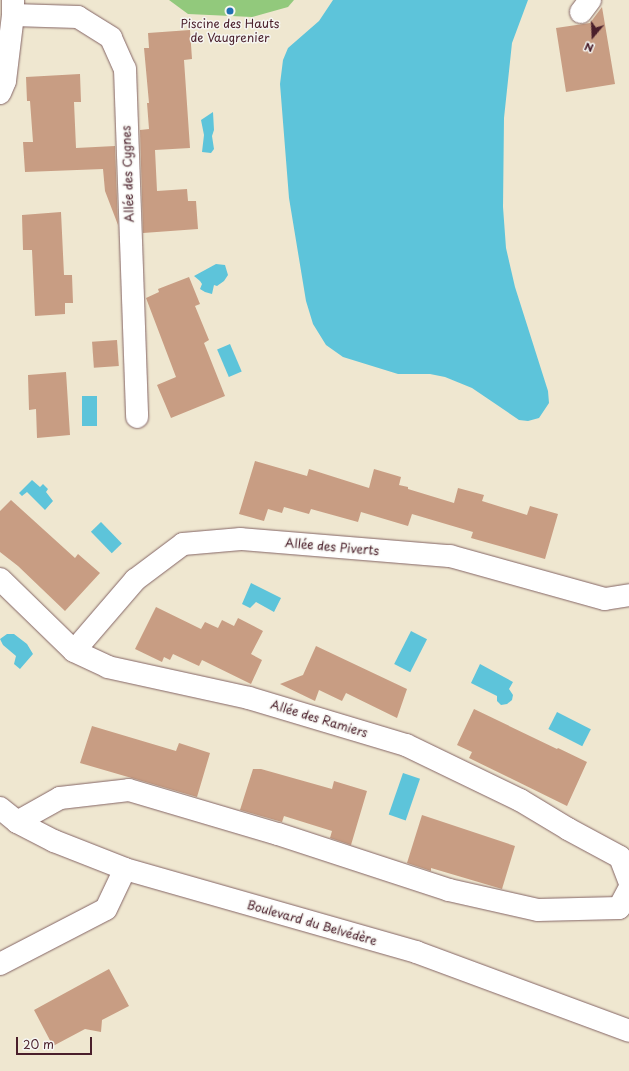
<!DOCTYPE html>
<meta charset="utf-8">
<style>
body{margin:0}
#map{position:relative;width:629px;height:1071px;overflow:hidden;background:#efe7d0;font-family:"Playpen Sans",sans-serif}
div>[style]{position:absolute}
.green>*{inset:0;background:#92c97c}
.water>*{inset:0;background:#5dc4da;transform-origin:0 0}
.building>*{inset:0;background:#c89d83;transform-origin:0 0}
.roads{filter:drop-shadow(0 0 1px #846565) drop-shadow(0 0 1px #846565)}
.street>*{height:22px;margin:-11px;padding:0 11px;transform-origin:11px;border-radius:11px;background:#fff}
.dots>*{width:11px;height:11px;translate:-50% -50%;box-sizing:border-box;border:2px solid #f6f6f2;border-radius:50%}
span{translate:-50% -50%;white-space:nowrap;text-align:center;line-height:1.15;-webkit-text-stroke:3px #f6f6f2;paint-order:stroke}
.poi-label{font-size:12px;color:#4a1f2b}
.street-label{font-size:12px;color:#4a1f2b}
.north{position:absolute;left:573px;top:16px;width:40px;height:40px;-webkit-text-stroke:3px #f6f6f2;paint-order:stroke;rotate:199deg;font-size:11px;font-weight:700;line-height:16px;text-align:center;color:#4a1f2b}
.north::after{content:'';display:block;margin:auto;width:14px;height:18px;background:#4a1f2b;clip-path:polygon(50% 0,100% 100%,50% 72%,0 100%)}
.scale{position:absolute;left:16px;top:1037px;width:76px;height:18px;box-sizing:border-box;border:2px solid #4a1f2b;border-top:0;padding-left:5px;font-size:12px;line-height:14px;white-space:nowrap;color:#4a1f2b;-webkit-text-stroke:3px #f6f6f2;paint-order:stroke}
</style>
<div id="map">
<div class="green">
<div style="clip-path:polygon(169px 0,294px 0,288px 7px,252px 17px,188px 14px)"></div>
</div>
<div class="water">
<div style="clip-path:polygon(333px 0,528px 0,512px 43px,504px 118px,503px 207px,506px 248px,515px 287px,548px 391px,549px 403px,539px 418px,528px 421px,519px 420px,472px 388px,445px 377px,430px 374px,398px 374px,343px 357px,326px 345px,313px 324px,306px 301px,289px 198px,280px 84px,283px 60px,288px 48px,319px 21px)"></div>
<div style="clip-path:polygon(213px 112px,214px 130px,212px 136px,214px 149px,211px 153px,202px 152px,204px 135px,201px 120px)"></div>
<div style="clip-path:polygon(216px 264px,225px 265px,228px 275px,224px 281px,217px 286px,214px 285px,212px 294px,205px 292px,200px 289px,202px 284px,200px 281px,194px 276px)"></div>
<div style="left:230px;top:344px;width:30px;height:14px;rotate:67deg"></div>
<div style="left:82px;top:396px;width:15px;height:30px"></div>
<div style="clip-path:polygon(32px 480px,40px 487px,43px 484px,48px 489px,46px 492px,53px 501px,45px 510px,27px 492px,22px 496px,19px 493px)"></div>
<div style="left:101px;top:522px;width:30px;height:14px;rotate:46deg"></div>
<div style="clip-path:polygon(251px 583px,281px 598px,274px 612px,256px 602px,250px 608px,242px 604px)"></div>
<div style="left:411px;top:631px;width:18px;height:37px;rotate:27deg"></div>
<div style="clip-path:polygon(7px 634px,14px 634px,27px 644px,33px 654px,20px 669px,14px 664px,16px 656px,3px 645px,0 639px)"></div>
<div style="clip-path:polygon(480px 664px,513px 682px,509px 689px,513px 695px,512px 700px,507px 704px,501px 705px,497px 701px,497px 696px,471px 683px)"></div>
<div style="left:557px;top:712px;width:38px;height:19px;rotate:27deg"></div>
<div style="left:403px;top:773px;width:18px;height:44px;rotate:19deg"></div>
</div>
<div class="building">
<div style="clip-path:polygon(602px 7px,615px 84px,566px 92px,556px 28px,590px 23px)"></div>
<div style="clip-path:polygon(190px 30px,192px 59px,184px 60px,190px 148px,155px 150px,157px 191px,187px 189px,188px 201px,196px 201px,198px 229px,143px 233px,140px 130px,149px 129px,147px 103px,149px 103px,144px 48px,149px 48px,148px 33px)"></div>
<div style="clip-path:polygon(80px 74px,81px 102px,74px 102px,76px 148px,115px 146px,118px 225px,105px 191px,103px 169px,25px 172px,23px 142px,33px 142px,30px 101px,27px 101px,26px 77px)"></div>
<div style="clip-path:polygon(61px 212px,64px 275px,72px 275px,73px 303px,65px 303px,65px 314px,35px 316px,32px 250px,23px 250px,22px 215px)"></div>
<div style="clip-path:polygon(189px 277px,200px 304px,195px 306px,209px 340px,204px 343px,225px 396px,171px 418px,157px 385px,176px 377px,146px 298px,159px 292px,158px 289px)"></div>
<div style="left:117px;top:340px;width:26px;height:25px;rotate:86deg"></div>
<div style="clip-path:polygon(66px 372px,70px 435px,37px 438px,36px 409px,29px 410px,28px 375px)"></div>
<div style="clip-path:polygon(255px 461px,307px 476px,309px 469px,369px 488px,374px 469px,401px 477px,399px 485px,408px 487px,408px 489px,454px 503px,458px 488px,484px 495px,482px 501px,527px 515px,530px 506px,558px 514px,545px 559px,471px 538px,473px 532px,412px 514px,408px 526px,361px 512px,358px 522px,311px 509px,309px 514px,284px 507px,282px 513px,268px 509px,264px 521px,239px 514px)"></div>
<div style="clip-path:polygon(11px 500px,75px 558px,78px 554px,100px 573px,65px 611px,18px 566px,0 552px,0 511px)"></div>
<div style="clip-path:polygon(156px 607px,201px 629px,205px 622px,218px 628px,222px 620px,234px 626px,238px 618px,263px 631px,251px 654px,262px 660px,251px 684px,202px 660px,199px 666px,173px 654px,170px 660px,164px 657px,162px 662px,135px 649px)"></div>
<div style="clip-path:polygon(316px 646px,407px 689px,397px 718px,346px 693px,342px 701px,319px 690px,315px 701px,280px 684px,303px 675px)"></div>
<div style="clip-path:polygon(474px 709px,557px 749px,558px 748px,587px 762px,567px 806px,469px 758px,472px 752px,457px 745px)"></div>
<div style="clip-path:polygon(92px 726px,176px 751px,179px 743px,210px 753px,197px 797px,80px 763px)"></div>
<div style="clip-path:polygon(253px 769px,261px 769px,332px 789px,334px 781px,367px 791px,351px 845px,330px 838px,332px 831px,284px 816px,282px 822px,240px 810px)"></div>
<div style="clip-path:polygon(422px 815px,515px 846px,502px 889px,431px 868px,431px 871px,407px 863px)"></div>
<div style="clip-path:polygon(109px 969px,129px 1006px,102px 1020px,101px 1032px,85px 1029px,53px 1046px,34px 1010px)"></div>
</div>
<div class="roads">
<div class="street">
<div style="left:581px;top:12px;width:15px;rotate:-53deg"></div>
<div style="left:13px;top:15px;width:65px;rotate:1.8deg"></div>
<div style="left:78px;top:17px;width:39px;rotate:32deg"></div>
<div style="left:111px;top:38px;width:34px;rotate:66deg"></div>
<div style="left:125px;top:69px;width:348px;rotate:88deg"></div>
<div style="left:0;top:93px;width:13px;rotate:-67deg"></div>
<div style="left:5px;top:81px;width:66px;rotate:-83.1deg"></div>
<div style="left:13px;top:15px;width:15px;rotate:-90deg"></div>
<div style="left:0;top:579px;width:103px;rotate:44.2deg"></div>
<div style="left:74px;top:651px;width:38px;rotate:25deg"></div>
<div style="left:108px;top:667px;width:144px;rotate:12.4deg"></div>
<div style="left:249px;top:698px;width:164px;rotate:16.7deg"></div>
<div style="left:406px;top:745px;width:127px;rotate:25.8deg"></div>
<div style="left:520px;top:800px;width:56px;rotate:31.1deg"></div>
<div style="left:568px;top:829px;width:59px;rotate:28.3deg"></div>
<div style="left:620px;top:857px;width:26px;rotate:69deg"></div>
<div style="left:74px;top:651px;width:94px;rotate:-49.3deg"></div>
<div style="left:135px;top:580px;width:60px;rotate:-36.9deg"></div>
<div style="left:183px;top:544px;width:58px;rotate:-4.9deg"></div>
<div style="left:241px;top:539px;width:210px;rotate:4.7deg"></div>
<div style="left:450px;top:556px;width:161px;rotate:15.5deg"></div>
<div style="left:605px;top:599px;width:24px;rotate:-9deg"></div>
<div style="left:0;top:808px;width:22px;rotate:39deg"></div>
<div style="left:17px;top:822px;width:42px;rotate:27.2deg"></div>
<div style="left:54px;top:841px;width:76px;rotate:21.5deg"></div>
<div style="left:125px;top:869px;width:303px;rotate:15.9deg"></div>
<div style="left:416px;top:952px;width:227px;rotate:20.3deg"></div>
<div style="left:17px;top:822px;width:49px;rotate:-29.2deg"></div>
<div style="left:60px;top:798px;width:69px;rotate:-6.6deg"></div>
<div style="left:129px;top:790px;width:155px;rotate:16.5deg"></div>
<div style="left:278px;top:834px;width:180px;rotate:18.1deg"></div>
<div style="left:449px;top:890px;width:91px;rotate:12.7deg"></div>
<div style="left:538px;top:910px;width:81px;rotate:-1.4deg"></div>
<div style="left:619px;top:908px;width:21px;rotate:-62deg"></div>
<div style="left:0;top:964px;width:119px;rotate:-27.4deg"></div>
<div style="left:106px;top:909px;width:44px;rotate:-64.6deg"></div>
</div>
</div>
<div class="dots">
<div style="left:230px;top:11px;background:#1f6fb2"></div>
</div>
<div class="poi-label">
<span style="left:230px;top:31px">Piscine des Hauts<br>de Vaugrenier</span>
</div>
<div class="street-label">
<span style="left:128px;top:174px;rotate:-92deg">Allée des Cygnes</span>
<span style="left:332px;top:547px;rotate:5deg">Allée des Piverts</span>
<span style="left:319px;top:719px;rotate:17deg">Allée des Ramiers</span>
<span style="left:312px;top:923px;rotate:16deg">Boulevard du Belvédère</span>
</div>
<div class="north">N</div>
<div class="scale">20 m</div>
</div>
